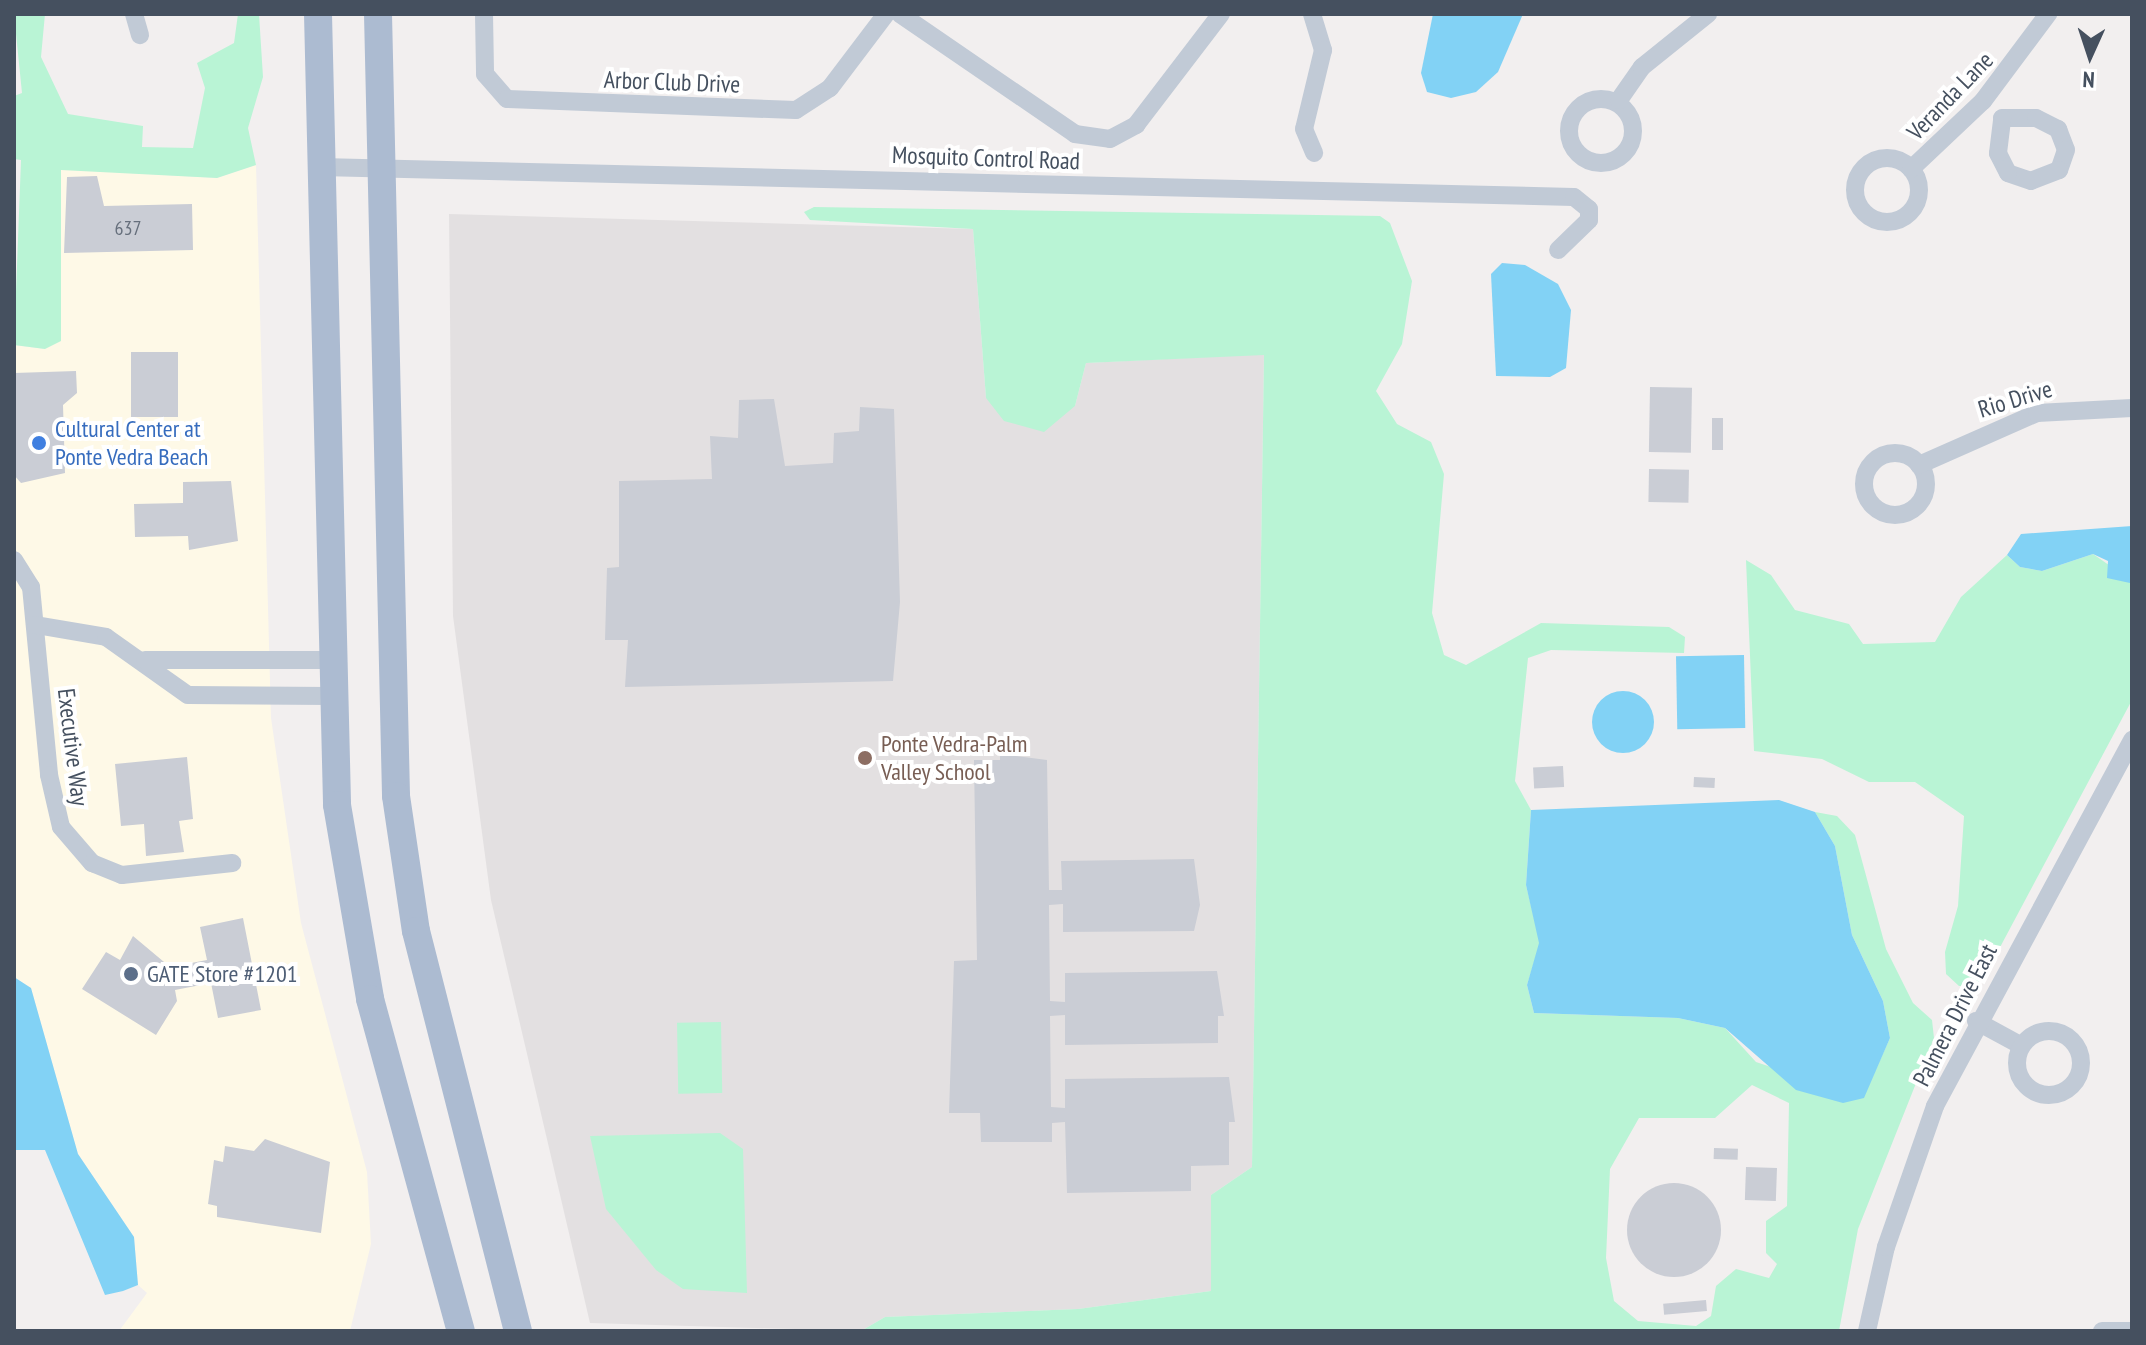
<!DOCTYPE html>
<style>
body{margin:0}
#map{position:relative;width:2146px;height:1345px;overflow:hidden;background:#f2efef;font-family:"PT Sans Narrow",sans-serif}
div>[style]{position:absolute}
.commercial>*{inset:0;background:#fef9e7}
.education>*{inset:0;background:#e3e0e1}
.green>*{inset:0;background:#b9f4d5;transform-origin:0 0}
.water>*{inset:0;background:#82d2f5;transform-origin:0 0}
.round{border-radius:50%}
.building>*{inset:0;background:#cacdd5;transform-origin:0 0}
.street>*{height:18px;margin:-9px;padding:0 9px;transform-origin:9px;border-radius:9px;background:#c1cad6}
.street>.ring{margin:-9px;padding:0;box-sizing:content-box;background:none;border:18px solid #c1cad6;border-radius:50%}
.primary>*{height:28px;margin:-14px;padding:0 14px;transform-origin:14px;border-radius:14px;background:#acbbd1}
.dots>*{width:22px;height:22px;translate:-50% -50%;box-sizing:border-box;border:4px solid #fff;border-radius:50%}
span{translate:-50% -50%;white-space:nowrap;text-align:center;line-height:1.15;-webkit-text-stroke:8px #fff;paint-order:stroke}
.number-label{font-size:20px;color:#666f7c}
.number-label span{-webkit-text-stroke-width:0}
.street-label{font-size:24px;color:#45505f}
.shop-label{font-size:24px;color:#366cbe}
.left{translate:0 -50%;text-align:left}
.education-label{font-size:24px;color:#785e54}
.service-label{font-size:24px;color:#4e5e75}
.frame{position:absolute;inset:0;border:16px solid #45505f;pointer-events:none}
.north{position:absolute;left:2050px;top:16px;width:80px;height:80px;-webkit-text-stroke:6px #fff;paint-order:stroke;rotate:183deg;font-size:22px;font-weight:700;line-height:32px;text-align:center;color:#45505f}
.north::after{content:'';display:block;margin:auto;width:28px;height:36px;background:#45505f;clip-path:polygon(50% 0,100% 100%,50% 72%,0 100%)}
</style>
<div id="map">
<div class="commercial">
<div style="clip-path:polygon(256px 165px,271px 718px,301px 923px,367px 1172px,371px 1244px,350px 1331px,119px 1331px,147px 1293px,138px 1285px,134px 1237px,78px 1154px,31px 988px,14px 977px,14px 345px,45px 349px,61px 169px,217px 178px)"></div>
</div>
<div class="education">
<div style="clip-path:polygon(449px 214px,973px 229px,986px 398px,1075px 406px,1086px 363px,1264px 354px,1252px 1167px,1211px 1195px,1211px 1291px,1078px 1309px,885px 1317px,861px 1331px,590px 1323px,491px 900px,453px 616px)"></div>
</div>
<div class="green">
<div style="clip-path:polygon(14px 14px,45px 14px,41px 57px,68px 114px,143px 126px,142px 147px,193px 148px,205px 88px,197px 63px,234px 43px,238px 14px,259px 14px,263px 77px,248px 128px,256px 165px,217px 178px,61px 170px,61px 341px,45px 349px,14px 345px,21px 160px,14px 159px,14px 96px,22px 93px)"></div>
<div style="clip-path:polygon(evenodd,814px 207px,1380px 216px,1390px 223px,1412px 281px,1402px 344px,1376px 391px,1397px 424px,1431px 442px,1444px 474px,1432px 613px,1444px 655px,1466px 665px,1541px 623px,1669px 627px,1685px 637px,1684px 653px,1551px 650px,1528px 658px,1515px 781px,1531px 810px,1526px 885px,1540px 943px,1527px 985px,1534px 1013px,1678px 1018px,1725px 1028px,1756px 1062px,1863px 1098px,1890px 1038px,1883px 1001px,1852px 935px,1835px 846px,1815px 812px,1837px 816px,1855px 835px,1886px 949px,1913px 1003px,1932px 1020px,1934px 1038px,1858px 1229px,1839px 1331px,861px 1331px,885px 1317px,1078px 1309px,1211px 1291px,1211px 1195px,1252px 1167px,1264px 355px,1086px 363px,1075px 406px,1044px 432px,1004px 421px,986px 398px,973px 229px,810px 220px,804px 212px,814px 207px,1752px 1085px,1789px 1103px,1787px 1206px,1766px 1221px,1766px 1253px,1777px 1264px,1769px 1278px,1736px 1269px,1716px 1286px,1711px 1316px,1696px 1326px,1638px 1321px,1614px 1301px,1606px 1258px,1610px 1169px,1639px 1118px,1715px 1118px,1752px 1085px)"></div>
<div style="clip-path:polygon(2093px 554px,2132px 581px,2132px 700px,1990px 966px,1976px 986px,1959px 986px,1946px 974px,1945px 952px,1958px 906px,1964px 816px,1915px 782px,1869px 782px,1822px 759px,1754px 751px,1746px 560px,1771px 575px,1795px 610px,1849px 624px,1863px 644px,1935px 642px,1961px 597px,2007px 555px,2020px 567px,2042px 571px)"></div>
<div style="left:721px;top:1022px;width:71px;height:44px;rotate:89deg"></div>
<div style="clip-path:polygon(720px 1133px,743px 1149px,747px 1293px,683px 1289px,656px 1270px,606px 1209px,590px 1136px)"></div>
</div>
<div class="water">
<div style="clip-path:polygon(1433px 14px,1523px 14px,1498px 72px,1476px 92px,1451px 98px,1427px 92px,1421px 73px)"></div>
<div style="clip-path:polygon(1502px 263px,1525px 265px,1558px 284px,1571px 310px,1566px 368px,1550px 377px,1496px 376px,1491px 274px)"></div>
<div style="clip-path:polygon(2132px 526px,2130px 583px,2107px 578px,2108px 561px,2093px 554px,2042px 571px,2020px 567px,2007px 555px,2021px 534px)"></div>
<div style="left:1744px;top:655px;width:73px;height:68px;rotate:89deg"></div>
<div class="round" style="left:1592px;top:691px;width:62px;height:62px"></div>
<div style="clip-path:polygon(1779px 800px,1815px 812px,1835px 846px,1852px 935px,1883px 1001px,1890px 1038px,1864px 1098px,1843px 1103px,1796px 1090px,1725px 1028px,1678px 1018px,1534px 1013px,1527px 985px,1539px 943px,1526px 885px,1531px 810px)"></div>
<div style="clip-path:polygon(14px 977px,31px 988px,78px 1154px,134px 1237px,138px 1285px,123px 1291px,105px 1295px,45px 1150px,14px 1150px)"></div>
</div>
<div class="building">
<div style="clip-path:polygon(97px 176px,104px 206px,192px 204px,193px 250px,64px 253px,67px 177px)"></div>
<div style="left:131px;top:352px;width:47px;height:65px"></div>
<div style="clip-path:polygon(76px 371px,77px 393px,63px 405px,65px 473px,21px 483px,14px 475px,14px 373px)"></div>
<div style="left:1650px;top:387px;width:42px;height:65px;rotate:1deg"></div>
<div style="clip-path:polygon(774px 399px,785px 466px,833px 463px,834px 433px,859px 431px,860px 407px,894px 409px,900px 602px,893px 681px,625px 687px,628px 640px,605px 640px,607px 568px,619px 567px,619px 481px,712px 479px,710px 436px,738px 438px,739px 400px)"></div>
<div style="left:1712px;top:418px;width:11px;height:32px"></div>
<div style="left:1649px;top:469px;width:40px;height:33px;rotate:1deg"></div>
<div style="clip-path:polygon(231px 481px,238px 541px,189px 550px,188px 536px,135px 537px,134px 504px,183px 503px,183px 482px)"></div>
<div style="clip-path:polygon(1000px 754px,1047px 760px,1049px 890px,1062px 890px,1061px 861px,1194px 859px,1200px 905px,1194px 931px,1063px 932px,1063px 904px,1049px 905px,1050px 1001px,1065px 1002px,1065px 973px,1217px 971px,1224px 1016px,1218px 1016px,1218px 1043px,1065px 1045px,1065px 1015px,1050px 1016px,1051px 1107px,1065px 1108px,1065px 1079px,1229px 1077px,1235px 1122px,1229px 1122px,1229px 1165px,1191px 1166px,1191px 1191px,1067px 1193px,1065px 1122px,1052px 1123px,1052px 1142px,981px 1142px,980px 1113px,949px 1113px,954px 961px,977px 960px,974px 760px,1000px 760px)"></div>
<div style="clip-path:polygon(187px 757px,193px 819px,179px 821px,184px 852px,146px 856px,144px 824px,121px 826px,115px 764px)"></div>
<div style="left:1563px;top:766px;width:21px;height:30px;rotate:87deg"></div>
<div style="left:1694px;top:777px;width:21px;height:10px;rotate:3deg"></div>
<div style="clip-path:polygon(243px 918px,261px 1010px,218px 1018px,211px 983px,175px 990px,177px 1001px,156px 1035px,82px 989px,106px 952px,120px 960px,133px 936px,170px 967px,207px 960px,200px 927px)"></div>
<div style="clip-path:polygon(265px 1139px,330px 1162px,321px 1233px,217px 1217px,217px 1206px,208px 1204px,214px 1160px,223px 1162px,225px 1146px,254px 1151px)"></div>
<div style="left:1714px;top:1148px;width:24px;height:11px;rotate:2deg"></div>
<div style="left:1746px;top:1167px;width:31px;height:33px;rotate:2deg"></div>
<div class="round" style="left:1627px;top:1183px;width:94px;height:94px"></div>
<div style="left:1706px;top:1300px;width:11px;height:43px;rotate:85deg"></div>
</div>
<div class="street">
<div style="left:134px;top:14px;width:22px;rotate:74deg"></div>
<div style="left:484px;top:14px;width:60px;rotate:89deg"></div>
<div style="left:485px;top:74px;width:33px;rotate:49deg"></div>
<div style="left:507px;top:99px;width:289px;rotate:2.2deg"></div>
<div style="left:796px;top:110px;width:40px;rotate:-32.9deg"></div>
<div style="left:830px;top:88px;width:93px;rotate:-52.9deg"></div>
<div style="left:900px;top:14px;width:212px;rotate:34.4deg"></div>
<div style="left:1075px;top:134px;width:35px;rotate:8deg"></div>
<div style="left:1110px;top:139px;width:30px;rotate:-28deg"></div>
<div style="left:1136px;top:125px;width:140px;rotate:-52.6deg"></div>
<div style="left:1312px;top:14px;width:38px;rotate:73deg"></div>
<div style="left:1323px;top:50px;width:81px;rotate:103.5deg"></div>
<div style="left:1304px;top:129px;width:26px;rotate:67deg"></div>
<div class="ring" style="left:1569px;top:99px;width:46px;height:46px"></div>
<div style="left:1619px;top:100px;width:40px;rotate:-55.1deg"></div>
<div style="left:1642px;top:67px;width:85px;rotate:-38.8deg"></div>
<div style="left:2002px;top:118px;width:34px"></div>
<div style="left:2036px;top:118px;width:25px;rotate:27deg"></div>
<div style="left:2058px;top:129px;width:22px;rotate:69deg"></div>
<div style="left:2066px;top:150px;width:21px;rotate:109deg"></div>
<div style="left:2059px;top:170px;width:30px;rotate:159deg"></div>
<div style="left:2031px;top:181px;width:24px;rotate:-161deg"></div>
<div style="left:2008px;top:173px;width:22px;rotate:-117deg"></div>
<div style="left:1998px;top:153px;width:35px;rotate:-83deg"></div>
<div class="ring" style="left:1855px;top:158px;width:46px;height:46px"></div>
<div style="left:320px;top:167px;width:1254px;rotate:1.37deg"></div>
<div style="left:1574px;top:197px;width:19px;rotate:39deg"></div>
<div style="left:1589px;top:209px;width:11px;rotate:90deg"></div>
<div style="left:1589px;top:220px;width:43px;rotate:135.9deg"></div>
<div style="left:1911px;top:169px;width:99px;rotate:-43.4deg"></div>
<div style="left:1983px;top:101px;width:109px;rotate:-53.2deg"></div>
<div class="ring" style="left:1864px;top:453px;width:44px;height:44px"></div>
<div style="left:1919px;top:465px;width:129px;rotate:-23.8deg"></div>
<div style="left:2037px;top:413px;width:95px;rotate:-3deg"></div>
<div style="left:14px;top:560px;width:32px;rotate:58deg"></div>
<div style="left:31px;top:587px;width:189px;rotate:84.5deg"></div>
<div style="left:49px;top:775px;width:53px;rotate:77deg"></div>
<div style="left:61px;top:827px;width:48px;rotate:49.3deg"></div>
<div style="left:92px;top:863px;width:32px;rotate:22deg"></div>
<div style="left:122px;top:875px;width:111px;rotate:-6.2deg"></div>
<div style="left:36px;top:625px;width:71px;rotate:9.7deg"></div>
<div style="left:106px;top:637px;width:100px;rotate:35.3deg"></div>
<div style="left:188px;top:695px;width:143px;rotate:0.4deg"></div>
<div style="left:145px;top:660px;width:184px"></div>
<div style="left:1976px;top:1021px;width:52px;rotate:28.5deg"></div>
<div class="ring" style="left:2017px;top:1031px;width:46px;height:46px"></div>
<div style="left:1867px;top:1331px;width:86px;rotate:-77.3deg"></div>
<div style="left:1886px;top:1247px;width:149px;rotate:-70.8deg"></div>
<div style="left:1935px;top:1106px;width:416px;rotate:-61.7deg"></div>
<div style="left:2102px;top:1331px;width:29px"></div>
</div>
<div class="primary">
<div style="left:318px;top:14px;width:791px;rotate:88.62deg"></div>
<div style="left:337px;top:805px;width:197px;rotate:80.3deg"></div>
<div style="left:370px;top:999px;width:344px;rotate:74.7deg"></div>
<div style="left:378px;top:14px;width:782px;rotate:88.68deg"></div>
<div style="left:396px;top:796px;width:136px;rotate:81.6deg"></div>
<div style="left:416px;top:931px;width:413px;rotate:75.7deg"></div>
</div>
<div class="dots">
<div style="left:39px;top:443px;background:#3f7fe0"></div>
<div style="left:865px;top:758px;background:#8d6e63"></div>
<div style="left:131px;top:974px;background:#5c6f8a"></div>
</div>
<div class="number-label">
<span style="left:128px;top:228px">637</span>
</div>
<div class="street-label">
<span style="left:672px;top:82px;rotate:2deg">Arbor Club Drive</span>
<span style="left:1950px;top:96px;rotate:-46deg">Veranda Lane</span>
<span style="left:986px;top:158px;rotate:2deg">Mosquito Control Road</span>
<span style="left:2015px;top:399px;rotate:-17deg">Rio Drive</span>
<span style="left:73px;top:747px;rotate:83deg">Executive Way</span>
<span style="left:1955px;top:1015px;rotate:-63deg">Palmera Drive East</span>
</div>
<div class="shop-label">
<span class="left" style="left:55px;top:443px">Cultural Center at<br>Ponte Vedra Beach</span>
</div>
<div class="education-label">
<span class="left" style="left:881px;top:758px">Ponte Vedra-Palm<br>Valley School</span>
</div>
<div class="service-label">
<span class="left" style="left:147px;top:974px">GATE Store #1201</span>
</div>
<div class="frame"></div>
<div class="north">N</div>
</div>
